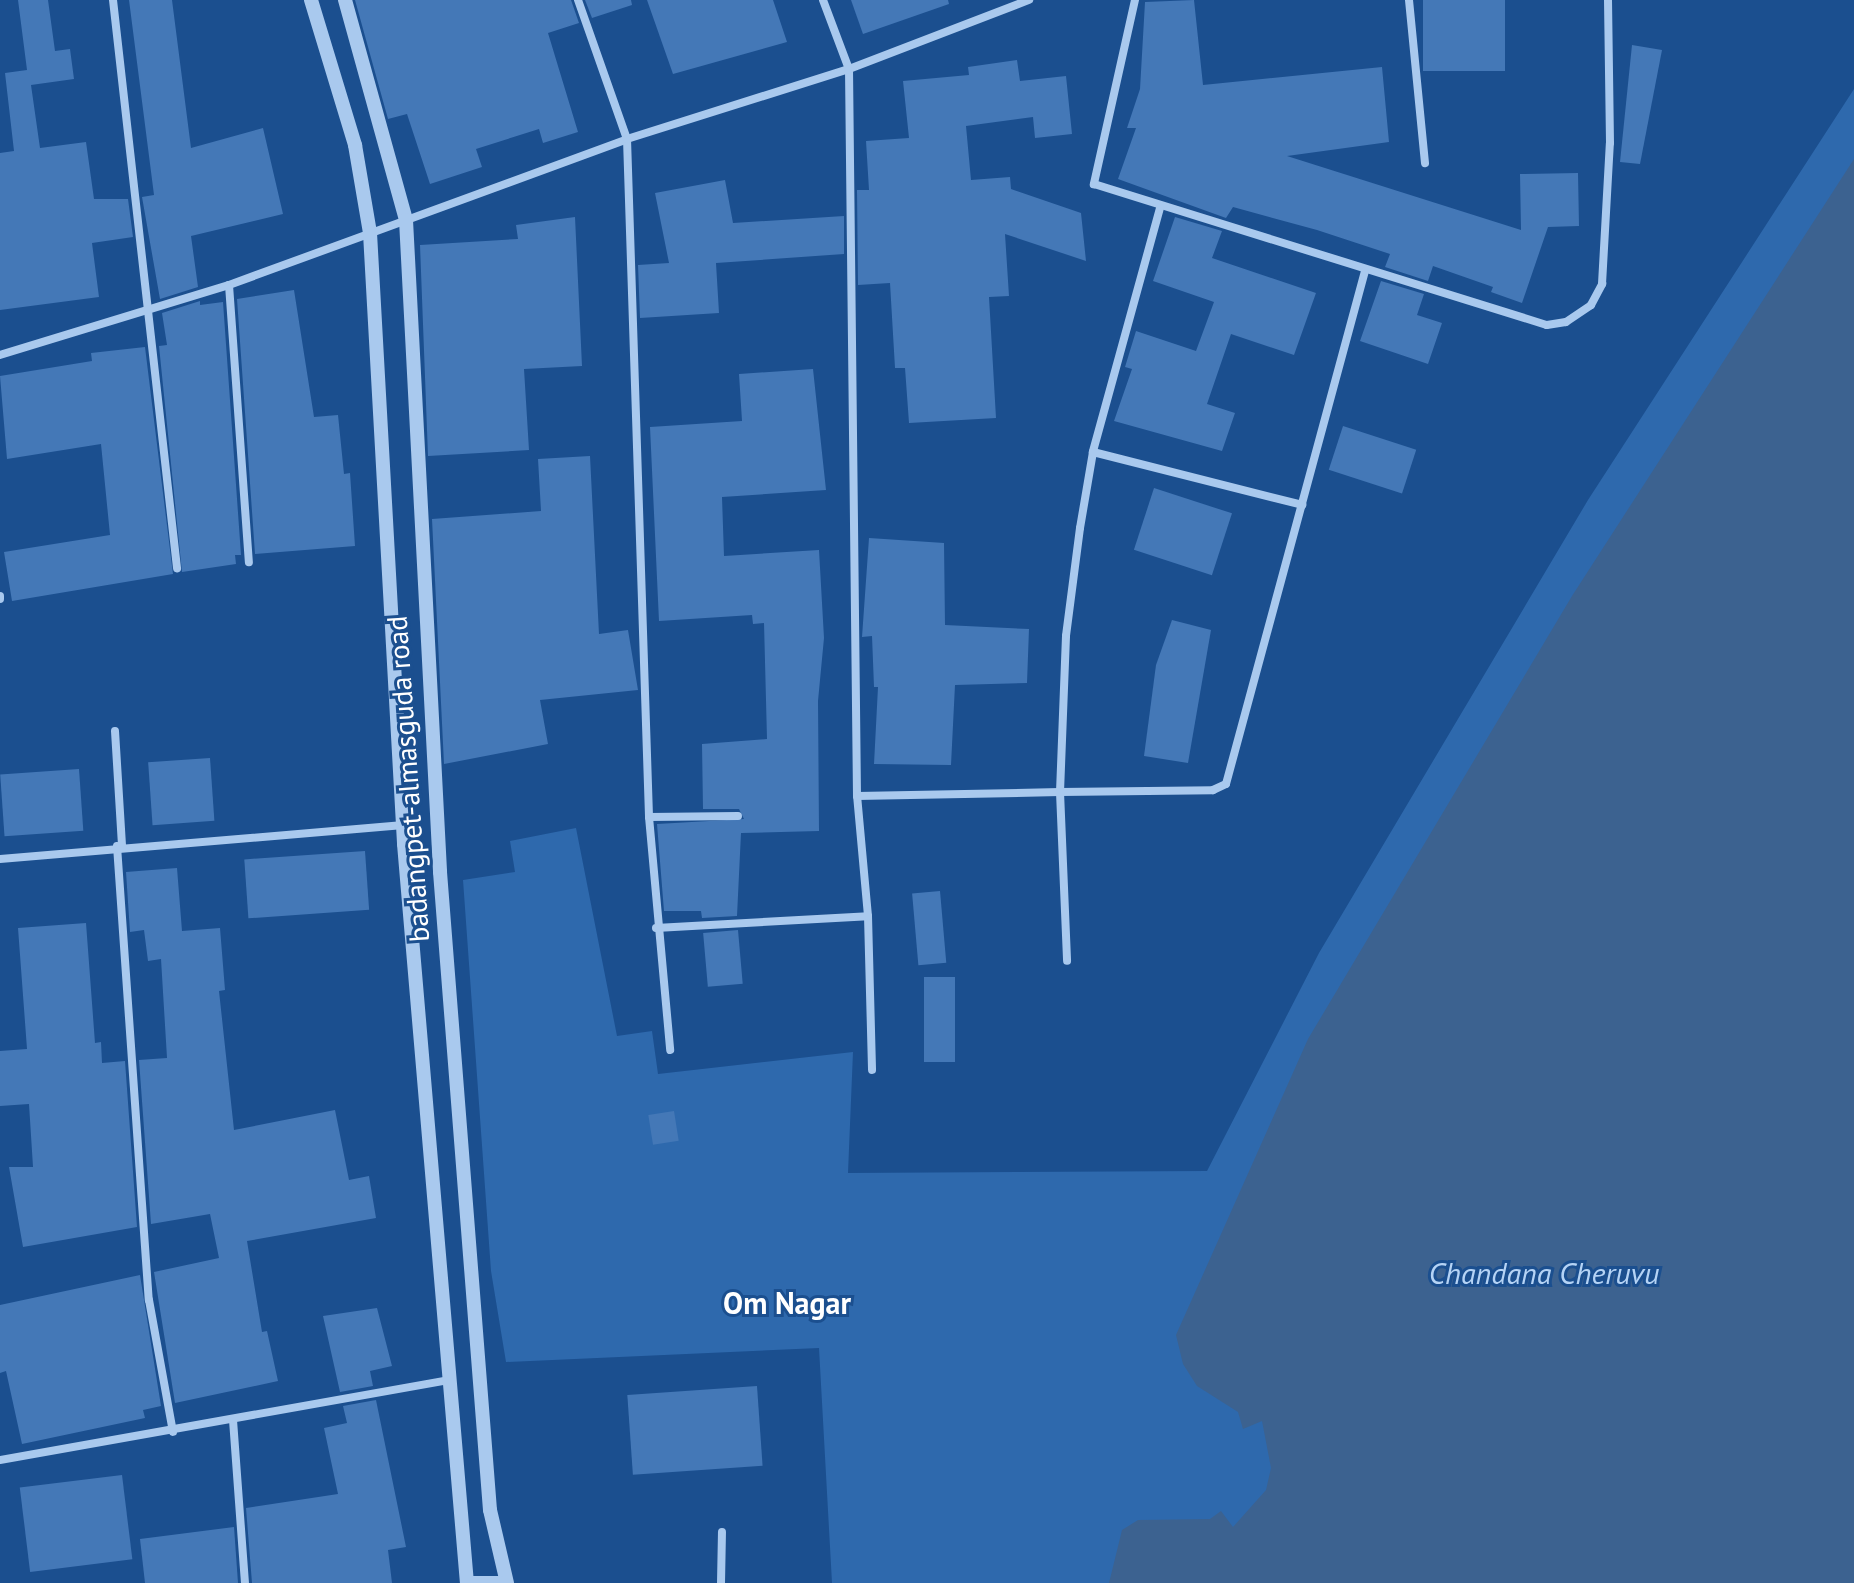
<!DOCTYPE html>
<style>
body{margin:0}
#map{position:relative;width:1854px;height:1583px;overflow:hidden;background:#1b4f8f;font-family:"PT Sans",sans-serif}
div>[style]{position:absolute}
.green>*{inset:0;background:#2e69ad}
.water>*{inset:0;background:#3c6290}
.building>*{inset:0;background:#4478b7;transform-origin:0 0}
.minor>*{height:8px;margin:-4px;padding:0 4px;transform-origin:4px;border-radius:4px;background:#a9c9ee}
.tertiary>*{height:14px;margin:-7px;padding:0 7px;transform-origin:7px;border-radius:7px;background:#a9c9ee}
span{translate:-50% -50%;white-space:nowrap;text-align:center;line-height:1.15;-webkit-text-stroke:6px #1b4f8f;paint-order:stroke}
.street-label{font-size:28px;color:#fff}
.water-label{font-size:30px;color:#b5d3f5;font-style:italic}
.neighbourhood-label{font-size:30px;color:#fff;font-weight:700}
</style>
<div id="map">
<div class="green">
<div style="clip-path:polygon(1854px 89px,1854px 1583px,832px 1583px,819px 1348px,506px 1362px,491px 1271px,463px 880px,515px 872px,510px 841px,576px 828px,617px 1036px,652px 1031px,658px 1074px,853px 1052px,848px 1173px,1207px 1171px,1319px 953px,1588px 500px)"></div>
</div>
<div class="water">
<div style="clip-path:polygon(1854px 159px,1854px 1583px,1109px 1583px,1122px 1530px,1138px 1520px,1210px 1519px,1221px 1511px,1233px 1527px,1266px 1490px,1271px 1468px,1262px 1421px,1243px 1429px,1238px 1412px,1197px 1386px,1183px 1364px,1176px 1335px,1308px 1039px,1572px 596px)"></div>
</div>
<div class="building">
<div style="clip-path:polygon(18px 0,48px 0,55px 51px,70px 49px,74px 79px,31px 85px,40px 148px,86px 142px,94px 199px,128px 199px,133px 237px,92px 243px,99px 297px,0 310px,0 153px,14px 151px,5px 73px,27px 70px)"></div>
<div style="clip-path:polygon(129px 0,172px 0,191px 148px,263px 128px,283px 214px,191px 236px,198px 287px,160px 299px,142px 197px,154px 195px)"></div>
<div style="clip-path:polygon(355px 0,571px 0,579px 23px,548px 33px,578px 132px,543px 143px,539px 129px,476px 149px,482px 167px,430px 184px,407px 114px,388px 119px)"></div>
<div style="clip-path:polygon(585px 0,631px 0,632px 5px,592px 18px)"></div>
<div style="clip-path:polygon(647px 0,773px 0,787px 42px,673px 74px)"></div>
<div style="clip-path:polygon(851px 0,948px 0,949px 4px,863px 34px)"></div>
<div style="clip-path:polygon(1194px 0,1203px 85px,1382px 67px,1389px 142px,1287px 156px,1521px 230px,1520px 174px,1578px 173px,1579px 226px,1548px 227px,1522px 303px,1491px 292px,1493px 287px,1433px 266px,1428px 281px,1385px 267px,1390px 254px,1317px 230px,1233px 207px,1226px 218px,1118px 179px,1136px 128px,1127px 128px,1140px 89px,1145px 2px)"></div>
<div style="left:1423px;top:0;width:82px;height:71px"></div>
<div style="clip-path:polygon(1632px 45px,1662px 50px,1640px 164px,1620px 162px)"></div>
<div style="clip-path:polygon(1017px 60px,1020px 81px,1066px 76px,1072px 134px,1035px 138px,1033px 117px,966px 126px,971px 180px,1010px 177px,1011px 189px,1081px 213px,1086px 261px,1005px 234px,1009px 296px,989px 297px,996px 418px,909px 423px,905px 368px,895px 368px,890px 283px,858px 285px,857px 190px,869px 190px,866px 141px,909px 138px,903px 81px,969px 75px,968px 67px)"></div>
<div style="clip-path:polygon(725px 180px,733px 223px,844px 216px,844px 254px,716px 263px,719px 313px,640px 318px,638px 265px,669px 263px,655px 193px)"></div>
<div style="clip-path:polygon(575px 217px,582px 366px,524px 369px,529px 450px,428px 456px,420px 245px,518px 239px,516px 225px)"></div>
<div style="clip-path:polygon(1175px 217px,1222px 231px,1212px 258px,1316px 293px,1294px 355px,1231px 334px,1207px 404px,1235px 413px,1222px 451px,1114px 421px,1132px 369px,1125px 367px,1136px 331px,1196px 351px,1214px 302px,1153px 281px)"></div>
<div style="clip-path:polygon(1381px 281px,1424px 294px,1417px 315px,1442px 323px,1428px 364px,1360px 341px)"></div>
<div style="clip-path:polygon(294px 290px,314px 417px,338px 415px,344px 474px,350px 473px,355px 546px,255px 554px,237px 299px)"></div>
<div style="clip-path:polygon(200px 301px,200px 305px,223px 302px,241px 555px,235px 555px,236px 564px,182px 572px,159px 346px,167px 345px,162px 313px)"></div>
<div style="clip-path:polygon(145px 347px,173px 574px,12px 601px,4px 552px,110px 535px,101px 444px,7px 459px,0 376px,92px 361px,91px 353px)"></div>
<div style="clip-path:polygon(813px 369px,826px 490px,722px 497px,724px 556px,819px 550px,824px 638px,818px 701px,819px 831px,741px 833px,737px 916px,702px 918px,701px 911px,664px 911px,657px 824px,744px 819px,739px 809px,703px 809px,702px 744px,767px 739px,764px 623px,753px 624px,752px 615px,659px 621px,650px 427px,742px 421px,739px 374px)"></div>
<div style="left:1343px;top:426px;width:77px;height:46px;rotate:18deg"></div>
<div style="clip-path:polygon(590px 456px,599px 634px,628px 630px,638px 690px,540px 700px,548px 744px,444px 764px,432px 519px,541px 511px,538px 459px)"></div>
<div style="left:1154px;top:488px;width:82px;height:65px;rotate:18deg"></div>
<div style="clip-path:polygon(869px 538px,944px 543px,945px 625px,1029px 629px,1027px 683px,955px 685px,951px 765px,874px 764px,878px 687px,874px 687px,872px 636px,862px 637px)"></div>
<div style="clip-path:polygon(1172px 620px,1211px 630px,1188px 763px,1144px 756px,1156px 665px)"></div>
<div style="left:210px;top:758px;width:63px;height:62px;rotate:86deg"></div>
<div style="left:79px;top:769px;width:62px;height:79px;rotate:86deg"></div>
<div style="left:365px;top:851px;width:59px;height:121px;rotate:86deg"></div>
<div style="clip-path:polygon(177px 868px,182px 931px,220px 928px,225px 990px,219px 991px,234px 1130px,335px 1110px,349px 1180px,369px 1176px,376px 1218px,247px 1241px,262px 1332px,267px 1331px,278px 1381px,175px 1403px,154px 1272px,219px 1258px,210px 1214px,151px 1224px,139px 1060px,167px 1058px,161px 959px,148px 961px,144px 930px,130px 932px,126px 872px)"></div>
<div style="left:940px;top:891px;width:72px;height:28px;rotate:85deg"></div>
<div style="clip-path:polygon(86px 923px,95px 1043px,101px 1042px,102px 1063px,125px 1061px,137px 1227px,23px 1247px,9px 1167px,33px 1167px,29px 1104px,0 1106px,0 1051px,27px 1049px,18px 928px)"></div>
<div style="left:738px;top:930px;width:54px;height:35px;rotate:85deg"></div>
<div style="left:924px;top:977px;width:31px;height:85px"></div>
<div style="left:674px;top:1111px;width:30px;height:26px;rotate:81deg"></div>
<div style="clip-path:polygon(140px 1275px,161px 1406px,143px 1410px,145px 1418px,22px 1444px,6px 1371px,0 1373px,0 1305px)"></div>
<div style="clip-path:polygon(377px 1308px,392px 1366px,370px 1371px,373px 1386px,340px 1392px,323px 1316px)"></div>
<div style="left:757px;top:1386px;width:80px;height:130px;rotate:86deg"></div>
<div style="clip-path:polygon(376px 1400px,406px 1547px,388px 1550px,392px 1583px,252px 1583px,246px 1508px,338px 1494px,324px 1428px,347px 1423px,343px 1406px)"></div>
<div style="left:122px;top:1475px;width:85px;height:103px;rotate:83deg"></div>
<div style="clip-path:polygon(234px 1527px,238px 1583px,145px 1583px,140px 1539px)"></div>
</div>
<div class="minor">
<div style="left:113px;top:0;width:572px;rotate:83.57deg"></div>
<div style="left:578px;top:0;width:147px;rotate:70.6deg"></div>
<div style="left:627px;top:139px;width:678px;rotate:88.14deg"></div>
<div style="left:649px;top:817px;width:234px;rotate:84.8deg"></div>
<div style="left:823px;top:0;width:74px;rotate:69.4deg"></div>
<div style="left:849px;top:69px;width:727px;rotate:89.37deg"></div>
<div style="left:1135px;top:0;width:189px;rotate:102.6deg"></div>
<div style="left:1094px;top:184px;width:474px;rotate:17.3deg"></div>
<div style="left:1547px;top:325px;width:19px;rotate:-9deg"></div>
<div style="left:1566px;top:322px;width:30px;rotate:-34deg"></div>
<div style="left:1591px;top:305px;width:24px;rotate:-62deg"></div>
<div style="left:1602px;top:284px;width:141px;rotate:-86.8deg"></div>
<div style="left:1610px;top:143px;width:143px;rotate:-90.8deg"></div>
<div style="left:1409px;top:0;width:164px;rotate:84.4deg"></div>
<div style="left:1160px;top:208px;width:253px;rotate:105.4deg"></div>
<div style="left:1093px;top:452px;width:77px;rotate:99.7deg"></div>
<div style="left:1080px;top:528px;width:109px;rotate:97.4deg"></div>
<div style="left:1066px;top:636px;width:156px;rotate:92.2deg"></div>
<div style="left:1060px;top:792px;width:153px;rotate:-0.7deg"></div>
<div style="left:1213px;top:790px;width:14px;rotate:-25deg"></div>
<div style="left:1226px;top:784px;width:531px;rotate:-74.84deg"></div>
<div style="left:229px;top:285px;width:278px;rotate:85.9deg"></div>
<div style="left:0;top:355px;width:239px;rotate:-17deg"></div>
<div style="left:229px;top:285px;width:424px;rotate:-20.1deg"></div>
<div style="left:627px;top:139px;width:233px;rotate:-17.5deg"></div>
<div style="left:849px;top:69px;width:193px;rotate:-21deg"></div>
<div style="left:1093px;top:452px;width:216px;rotate:14.2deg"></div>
<div style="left:0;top:596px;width:3px;rotate:90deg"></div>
<div style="left:115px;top:731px;width:115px;rotate:86.5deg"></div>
<div style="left:649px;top:817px;width:89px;rotate:-0.6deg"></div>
<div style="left:117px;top:846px;width:455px;rotate:86deg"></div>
<div style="left:149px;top:1300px;width:134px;rotate:79.7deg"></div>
<div style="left:0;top:859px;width:405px;rotate:-4.8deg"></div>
<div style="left:868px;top:916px;width:154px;rotate:88.5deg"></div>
<div style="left:656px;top:928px;width:212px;rotate:-3.2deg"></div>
<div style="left:868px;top:916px;width:121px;rotate:-95.2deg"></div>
<div style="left:857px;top:796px;width:203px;rotate:-1.1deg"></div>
<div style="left:1060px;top:792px;width:169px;rotate:87.6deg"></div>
<div style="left:233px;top:1420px;width:163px;rotate:85.8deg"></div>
<div style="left:0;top:1460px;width:454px;rotate:-10.1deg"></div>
<div style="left:721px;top:1583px;width:51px;rotate:-88.9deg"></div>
</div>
<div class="tertiary">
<div style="left:311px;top:0;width:152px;rotate:73.1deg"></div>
<div style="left:355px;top:145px;width:89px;rotate:80.3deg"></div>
<div style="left:370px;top:233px;width:612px;rotate:86.81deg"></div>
<div style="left:404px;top:844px;width:742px;rotate:85.13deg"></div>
<div style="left:345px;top:0;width:228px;rotate:74.5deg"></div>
<div style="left:406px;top:220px;width:653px;rotate:87.01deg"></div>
<div style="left:440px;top:872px;width:640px;rotate:85.52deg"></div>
<div style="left:490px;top:1510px;width:75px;rotate:76.9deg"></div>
<div style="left:473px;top:1583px;width:27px"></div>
</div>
<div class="street-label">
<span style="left:408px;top:779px;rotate:-94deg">badangpet-almasguda road</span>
</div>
<div class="water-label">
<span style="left:1544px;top:1273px">Chandana Cheruvu</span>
</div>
<div class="neighbourhood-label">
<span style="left:787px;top:1303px">Om Nagar</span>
</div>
</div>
